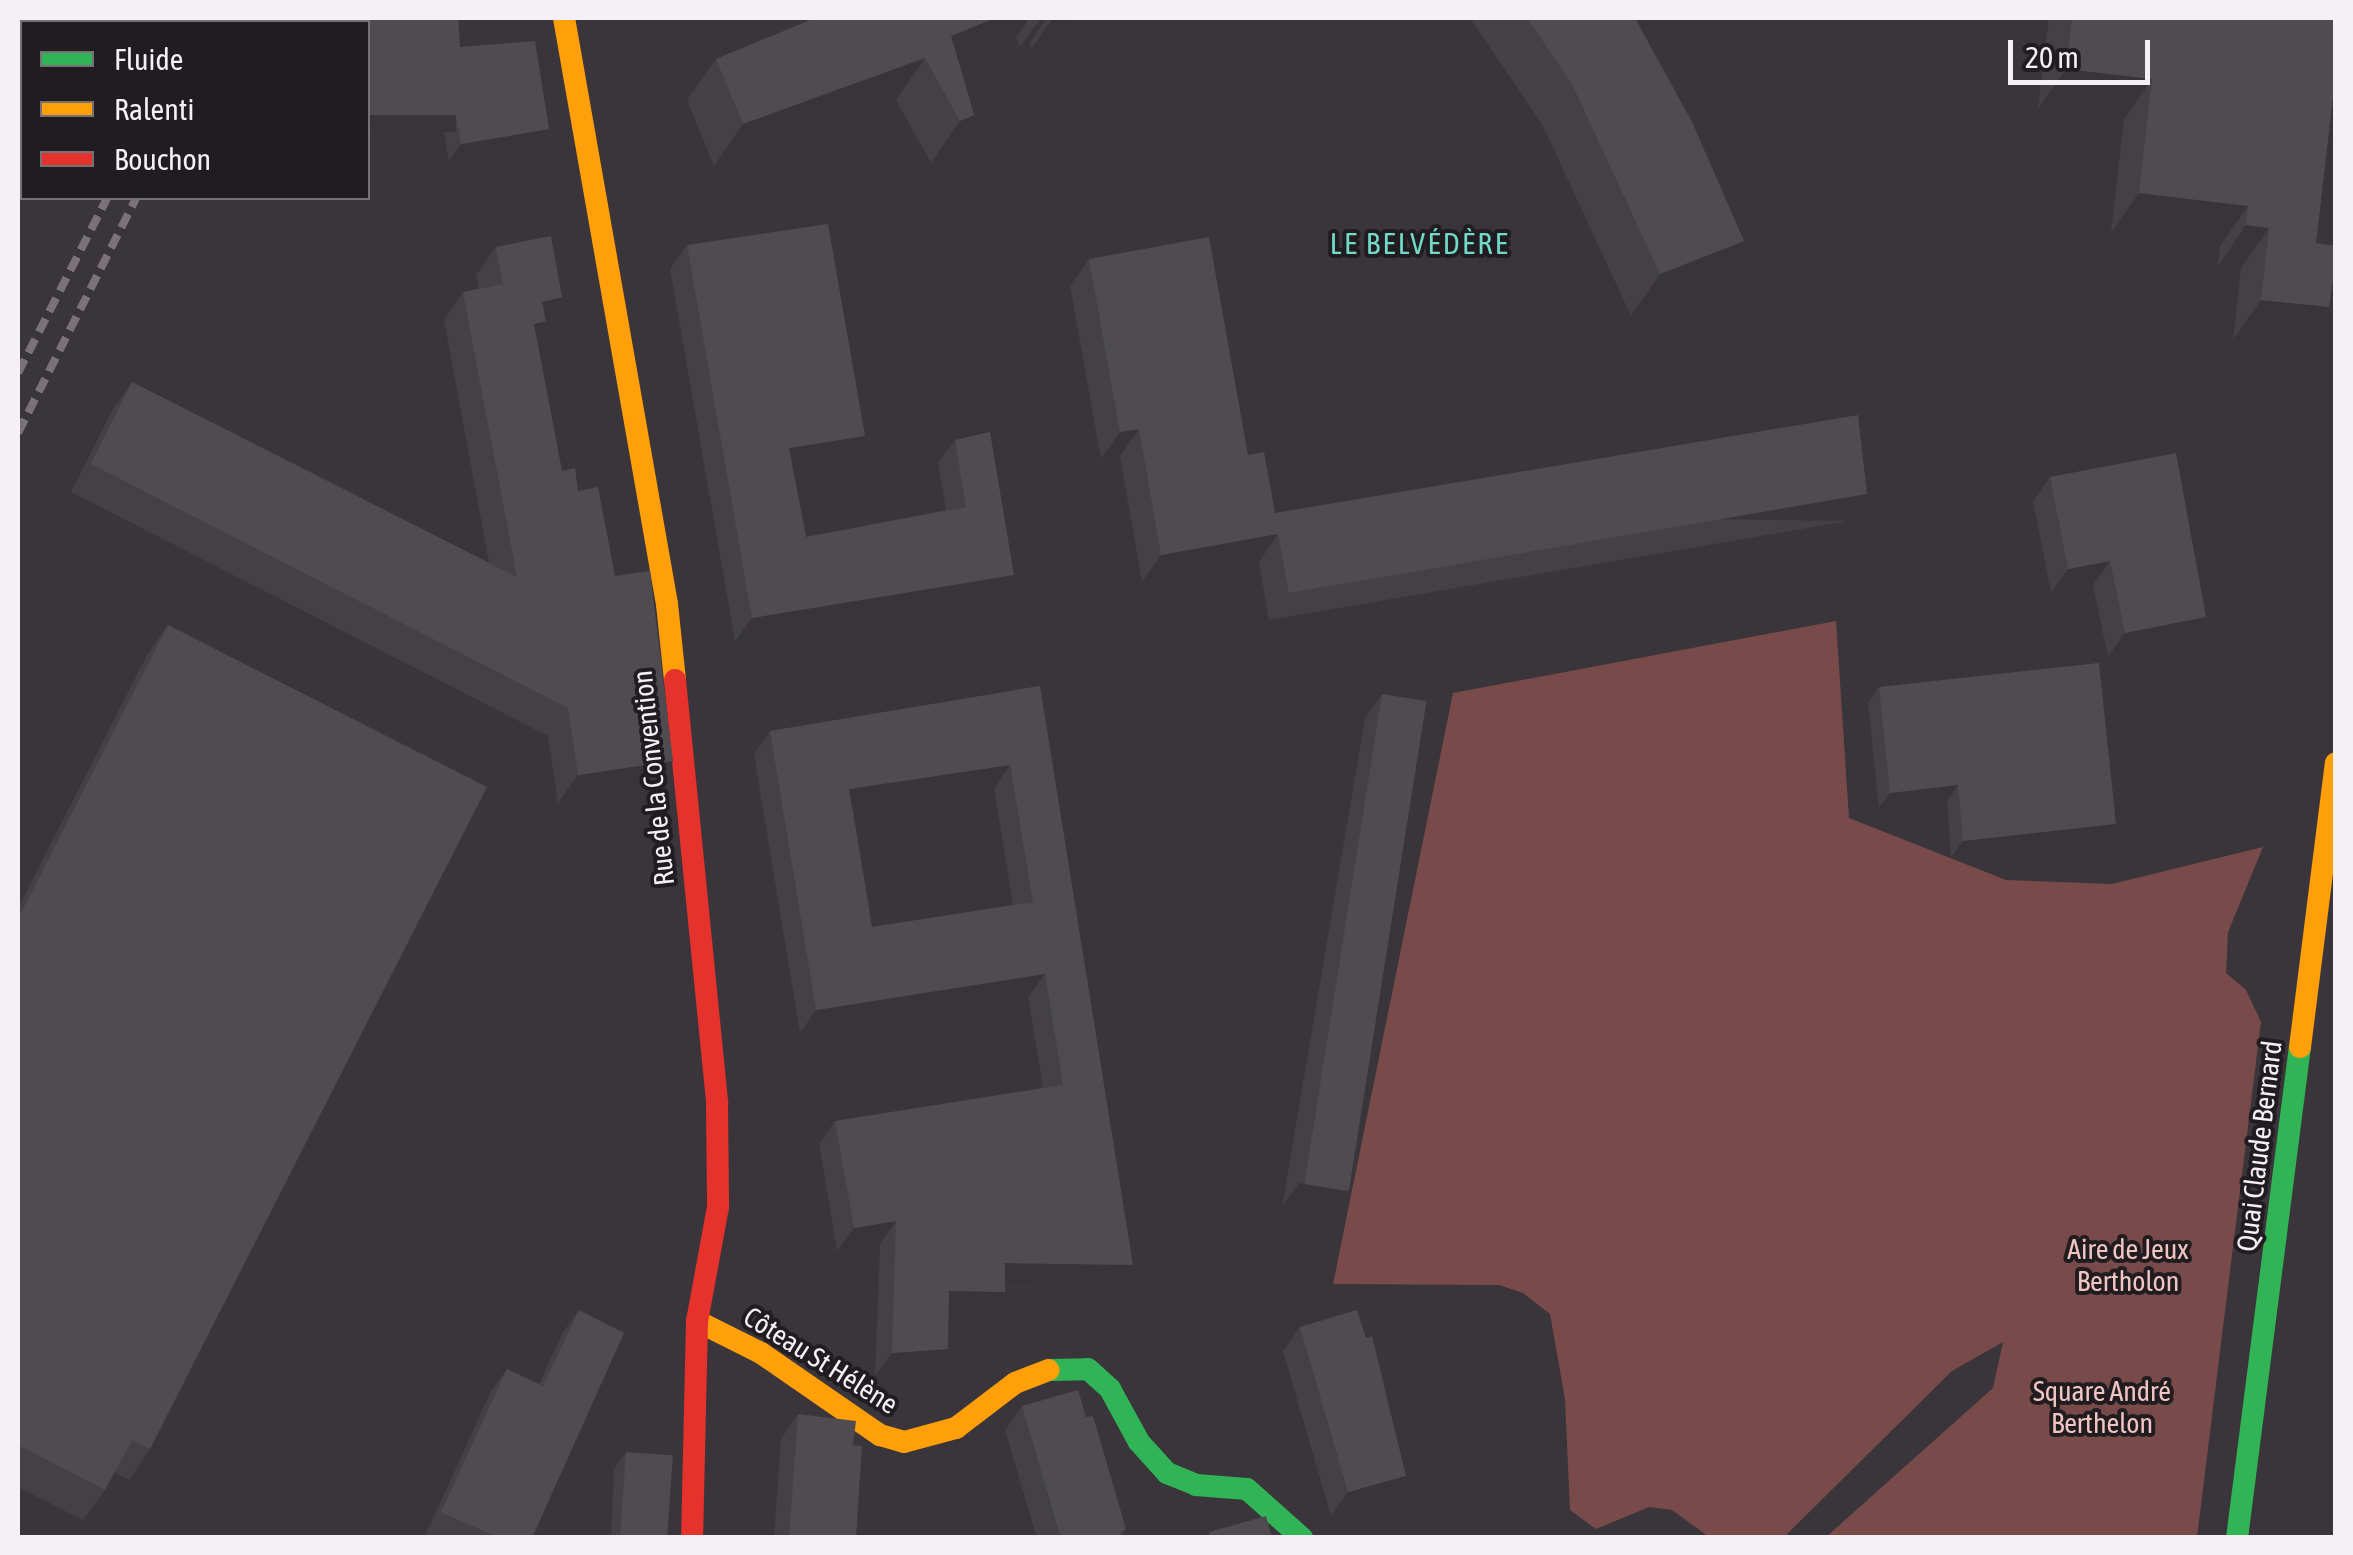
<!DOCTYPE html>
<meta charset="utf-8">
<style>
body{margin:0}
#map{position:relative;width:2353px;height:1555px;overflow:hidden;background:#3a353a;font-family:"Asap Condensed",sans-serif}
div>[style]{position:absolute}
.green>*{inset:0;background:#784b4a}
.fast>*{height:22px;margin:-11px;padding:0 11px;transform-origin:11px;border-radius:11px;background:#30b455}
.slow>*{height:22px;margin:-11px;padding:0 11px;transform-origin:11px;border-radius:11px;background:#ff9f0a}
.jam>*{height:22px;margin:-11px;padding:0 11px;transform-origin:11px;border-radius:11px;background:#e5322d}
.rail>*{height:8px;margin-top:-4px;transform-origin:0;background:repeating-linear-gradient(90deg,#7a7276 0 15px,transparent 0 23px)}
.wall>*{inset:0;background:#434145}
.shaded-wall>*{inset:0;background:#373538;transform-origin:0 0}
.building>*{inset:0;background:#4e4c50;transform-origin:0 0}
span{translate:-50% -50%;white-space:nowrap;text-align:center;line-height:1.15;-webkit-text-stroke:8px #201c20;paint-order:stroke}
.street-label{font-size:28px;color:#f5f0f5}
.park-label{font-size:28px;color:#f1c5c2}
.neighbourhood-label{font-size:30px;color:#71daca;letter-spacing:2.5px}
.frame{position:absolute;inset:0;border:20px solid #f5f0f5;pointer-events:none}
.legend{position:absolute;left:20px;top:20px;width:350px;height:180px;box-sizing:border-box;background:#201c20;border:2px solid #757175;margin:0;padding:12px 18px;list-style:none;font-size:30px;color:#f5f0f5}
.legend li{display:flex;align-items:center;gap:20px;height:50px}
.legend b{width:50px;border:2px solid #757175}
.scale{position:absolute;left:2008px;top:40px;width:142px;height:45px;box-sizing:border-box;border:5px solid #f5f0f5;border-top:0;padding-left:12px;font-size:30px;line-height:35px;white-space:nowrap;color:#f5f0f5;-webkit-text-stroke:8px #201c20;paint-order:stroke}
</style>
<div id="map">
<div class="green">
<div style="clip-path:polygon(1836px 621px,1849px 818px,2006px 880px,2112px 884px,2263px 847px,2228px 932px,2226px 973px,2246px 990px,2261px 1022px,2197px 1537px,1826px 1537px,1993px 1388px,2003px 1342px,1952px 1371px,1784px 1537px,1709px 1537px,1672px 1510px,1649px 1507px,1596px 1529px,1570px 1510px,1565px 1399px,1550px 1314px,1523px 1293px,1499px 1285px,1333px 1284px,1453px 693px)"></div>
</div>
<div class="fast">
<div style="left:1049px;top:1370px;width:39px;rotate:-1deg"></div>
<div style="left:1088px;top:1369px;width:30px;rotate:42deg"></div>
<div style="left:1110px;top:1389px;width:60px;rotate:61.3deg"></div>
<div style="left:1139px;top:1442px;width:42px;rotate:47.9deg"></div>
<div style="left:1167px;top:1473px;width:31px;rotate:22deg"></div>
<div style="left:1196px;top:1485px;width:51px;rotate:4.5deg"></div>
<div style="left:1247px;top:1489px;width:74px;rotate:41.7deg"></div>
<div style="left:2237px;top:1538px;width:495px;rotate:-82.7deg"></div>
</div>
<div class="slow">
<div style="left:564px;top:18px;width:595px;rotate:80.03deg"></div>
<div style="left:667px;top:604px;width:76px;rotate:84deg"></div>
<div style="left:2300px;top:1047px;width:286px;rotate:-82.8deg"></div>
<div style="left:697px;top:1321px;width:72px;rotate:26.6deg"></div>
<div style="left:761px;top:1353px;width:145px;rotate:34.6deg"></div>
<div style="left:880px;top:1435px;width:25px;rotate:16deg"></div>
<div style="left:904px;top:1442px;width:54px;rotate:-15.1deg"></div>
<div style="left:956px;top:1428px;width:74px;rotate:-37.3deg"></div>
<div style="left:1015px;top:1383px;width:36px;rotate:-21deg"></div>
</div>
<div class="jam">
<div style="left:675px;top:680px;width:426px;rotate:84.3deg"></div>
<div style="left:717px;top:1104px;width:103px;rotate:89.4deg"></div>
<div style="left:718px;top:1207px;width:116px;rotate:100.4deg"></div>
<div style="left:697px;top:1321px;width:217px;rotate:91.3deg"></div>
</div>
<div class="rail">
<div style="left:197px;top:22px;width:5px;rotate:-53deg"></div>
<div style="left:224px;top:22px;width:5px;rotate:-53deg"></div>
<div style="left:18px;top:373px;width:196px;rotate:-63deg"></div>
<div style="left:18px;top:433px;width:263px;rotate:-63.3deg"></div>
</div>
<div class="wall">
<div style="clip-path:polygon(339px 18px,458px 18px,460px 47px,535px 41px,549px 129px,537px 146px,449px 161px,444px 132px,368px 132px,368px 22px,336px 22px)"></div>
<div style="clip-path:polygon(815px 18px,1090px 18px,1060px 30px,1032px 48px,1029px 43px,1020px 47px,1016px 37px,959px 62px,974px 115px,945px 157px,931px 163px,896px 100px,714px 166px,687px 100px,716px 59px)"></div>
<div style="clip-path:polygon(1470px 18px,1635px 18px,1744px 241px,1715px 282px,1631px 316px,1543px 126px)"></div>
<div style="clip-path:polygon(2049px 18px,2336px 18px,2301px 347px,2233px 340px,2241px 268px,2218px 266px,2220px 246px,2111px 233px,2124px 119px,2038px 109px)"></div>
<div style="clip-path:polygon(687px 245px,849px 460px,793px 469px,806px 537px,946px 510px,938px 463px,955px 440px,998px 599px,735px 641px,670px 269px)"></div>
<div style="clip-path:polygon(496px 247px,562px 297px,536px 335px,562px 471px,578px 491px,653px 789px,558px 803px,548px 736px,71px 492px,112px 410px,132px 382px,489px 563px,444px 320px,463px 292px,479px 289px,476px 275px)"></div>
<div style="clip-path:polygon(1089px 259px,1248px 455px,1275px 513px,1848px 521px,1269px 620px,1259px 562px,1142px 582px,1120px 456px,1101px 459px,1070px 286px)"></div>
<div style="clip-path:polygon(2050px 477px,2189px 642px,2108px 657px,2093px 585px,2051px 593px,2033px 501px)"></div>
<div style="clip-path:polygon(168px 625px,150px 1449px,129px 1480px,114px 1472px,105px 1490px,83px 1520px,18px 1487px,18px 908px,147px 655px)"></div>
<div style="clip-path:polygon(evenodd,1040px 686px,1117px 1288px,1005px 1287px,1005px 1292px,989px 1315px,949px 1314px,932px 1372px,875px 1376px,880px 1244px,837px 1251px,819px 1144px,835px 1121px,1043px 1088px,1028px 997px,800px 1033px,754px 754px,770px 731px,1040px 686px,994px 788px,1013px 905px,872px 927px,853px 809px,994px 788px)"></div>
<div style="clip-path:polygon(1879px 687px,2105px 840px,1951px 857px,1947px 801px,1879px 808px,1868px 703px)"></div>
<div style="clip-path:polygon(1382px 694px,1344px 1191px,1327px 1216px,1282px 1207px,1365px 718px)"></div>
<div style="clip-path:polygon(579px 1310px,532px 1538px,433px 1538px,426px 1534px,491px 1391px,507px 1369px,539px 1384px,563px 1332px)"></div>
<div style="clip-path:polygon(1300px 1327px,1389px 1500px,1331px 1516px,1283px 1351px)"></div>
<div style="clip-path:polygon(1022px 1406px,1086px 1417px,1126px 1529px,1121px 1538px,1037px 1538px,1005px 1430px)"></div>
<div style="clip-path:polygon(798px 1414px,856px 1538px,774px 1538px,781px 1439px)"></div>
<div style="clip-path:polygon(626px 1452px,668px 1538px,611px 1538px,614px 1469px)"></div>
</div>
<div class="shaded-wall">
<div style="clip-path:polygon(995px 18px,1030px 18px,1016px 37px,933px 73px,951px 36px)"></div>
<div style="clip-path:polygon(1041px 18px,1047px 18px,1029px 43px,1020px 47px)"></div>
<div style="clip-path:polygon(1053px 18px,1090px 18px,1060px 30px,1032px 48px)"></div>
<div style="clip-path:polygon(925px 58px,896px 100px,714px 166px,743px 124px)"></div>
<div style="clip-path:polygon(2066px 69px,2152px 79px,2124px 119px,2038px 109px)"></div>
<div style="left:368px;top:115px;width:88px;height:17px"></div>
<div style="clip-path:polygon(974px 115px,945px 157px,931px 163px,960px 121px)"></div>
<div style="clip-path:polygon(549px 129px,537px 146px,449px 161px,461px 144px)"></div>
<div style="clip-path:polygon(2139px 193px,2248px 206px,2220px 246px,2111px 233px)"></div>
<div style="clip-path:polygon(2246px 225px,2269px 228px,2241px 268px,2218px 266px)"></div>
<div style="clip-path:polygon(1744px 241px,1715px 282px,1631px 316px,1660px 274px)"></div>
<div style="clip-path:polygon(562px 297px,526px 349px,542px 302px)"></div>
<div style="clip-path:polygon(2261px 300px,2329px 307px,2301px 347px,2233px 340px)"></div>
<div style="clip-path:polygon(1139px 429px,1120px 456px,1101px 459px,1120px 432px)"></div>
<div style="clip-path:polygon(865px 436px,849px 460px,773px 472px,789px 448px)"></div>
<div style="left:1867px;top:494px;width:33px;height:586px;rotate:125deg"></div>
<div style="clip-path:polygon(1278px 534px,1259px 562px,1142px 582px,1161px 555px)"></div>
<div style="clip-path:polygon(2110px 561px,2093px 585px,2051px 593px,2068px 569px)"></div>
<div style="clip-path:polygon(1014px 575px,998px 599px,735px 641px,752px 618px)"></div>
<div style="clip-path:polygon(2206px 617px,2189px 642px,2108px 657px,2125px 633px)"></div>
<div style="clip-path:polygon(673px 761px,653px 789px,558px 803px,578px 775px)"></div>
<div style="clip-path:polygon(1010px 765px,994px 788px,833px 812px,849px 789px)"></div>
<div style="clip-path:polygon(1958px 785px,1947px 801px,1879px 808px,1890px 793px)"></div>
<div style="clip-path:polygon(2116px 824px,2105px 840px,1951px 857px,1963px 841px)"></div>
<div style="clip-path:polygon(1045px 974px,1028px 997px,800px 1033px,816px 1010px)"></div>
<div style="clip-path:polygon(1299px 1183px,1344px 1191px,1327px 1216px,1282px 1207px)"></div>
<div style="clip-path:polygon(896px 1221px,880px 1244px,837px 1251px,854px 1228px)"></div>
<div style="clip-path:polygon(1005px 1263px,1133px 1265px,1117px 1288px,988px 1286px)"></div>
<div style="clip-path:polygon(949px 1291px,1005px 1292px,989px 1315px,933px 1314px)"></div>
<div style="clip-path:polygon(948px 1349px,932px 1372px,875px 1376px,892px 1353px)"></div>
<div style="clip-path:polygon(1406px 1476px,1389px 1500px,1331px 1516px,1348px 1492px)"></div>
</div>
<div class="building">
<div style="clip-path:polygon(340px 18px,458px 18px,460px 47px,535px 41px,549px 129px,461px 144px,456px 115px,368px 115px,368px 22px,340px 22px)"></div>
<div style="clip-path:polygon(815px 18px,995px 18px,951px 36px,974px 115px,960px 121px,925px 58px,743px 124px,716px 59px)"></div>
<div style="clip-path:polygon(1527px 18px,1635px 18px,1692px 122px,1744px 241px,1660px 274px,1572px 84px)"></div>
<div style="clip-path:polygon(2072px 18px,2336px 18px,2336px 71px,2316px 243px,2336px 246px,2336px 260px,2329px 307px,2261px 300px,2269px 228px,2246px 225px,2248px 206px,2139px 193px,2152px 79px,2066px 69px)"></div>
<div style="clip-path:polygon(828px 224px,865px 436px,789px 448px,806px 537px,966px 507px,955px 440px,990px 432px,1014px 575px,752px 618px,687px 245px)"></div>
<div style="clip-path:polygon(551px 236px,562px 297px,542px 302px,546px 321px,534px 324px,562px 471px,575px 468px,578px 491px,598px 487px,615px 576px,650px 571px,673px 761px,578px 775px,568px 708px,91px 464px,132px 382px,517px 577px,463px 292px,503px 284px,496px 247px)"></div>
<div style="clip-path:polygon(1209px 237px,1248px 455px,1264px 452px,1275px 513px,1858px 415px,1867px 494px,1289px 593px,1278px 534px,1161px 555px,1139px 429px,1120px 432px,1089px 259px)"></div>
<div style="clip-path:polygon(2176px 453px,2206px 617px,2125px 633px,2110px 561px,2068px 569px,2050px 477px)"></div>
<div style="clip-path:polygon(168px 625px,487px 787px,150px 1449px,132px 1440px,105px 1490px,18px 1445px,18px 919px)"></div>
<div style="clip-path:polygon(2099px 663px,2116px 824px,1963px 841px,1958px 785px,1890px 793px,1879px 687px)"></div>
<div style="clip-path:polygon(evenodd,1040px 686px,1133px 1265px,1005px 1263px,1005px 1292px,949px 1291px,948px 1349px,892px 1353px,896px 1221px,854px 1228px,835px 1121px,1063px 1085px,1045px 974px,816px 1010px,770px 731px,1040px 686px,1010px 765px,1033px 902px,872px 927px,849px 789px,1010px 765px)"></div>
<div style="left:1382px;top:694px;width:45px;height:496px;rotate:9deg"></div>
<div style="clip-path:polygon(579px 1310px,624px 1333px,532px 1538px,499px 1538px,441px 1512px,507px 1369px,543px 1386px)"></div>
<div style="clip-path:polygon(1357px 1310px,1366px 1338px,1372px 1336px,1406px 1476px,1348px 1492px,1300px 1327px)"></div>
<div style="clip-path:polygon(1078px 1390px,1086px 1417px,1093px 1416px,1126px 1529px,1120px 1532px,1121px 1538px,1061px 1538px,1022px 1406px)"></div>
<div style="clip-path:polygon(798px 1414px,856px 1421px,853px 1445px,862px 1446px,856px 1538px,789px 1538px)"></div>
<div style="left:626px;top:1452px;width:47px;height:86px;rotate:4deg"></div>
<div style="clip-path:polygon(1266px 1516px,1272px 1538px,1210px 1538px,1209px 1532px)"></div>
</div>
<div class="street-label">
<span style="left:653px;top:778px;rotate:-96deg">Rue de la Convention</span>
<span style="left:2259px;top:1146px;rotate:-83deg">Quai Claude Bernard</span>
<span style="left:821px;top:1360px;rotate:32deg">Côteau St Hélène</span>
</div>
<div class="park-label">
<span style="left:2128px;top:1265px">Aire de Jeux<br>Bertholon</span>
<span style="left:2102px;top:1407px">Square André<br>Berthelon</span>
</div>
<div class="neighbourhood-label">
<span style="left:1420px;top:243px">LE BELVÉDÈRE</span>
</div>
<div class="frame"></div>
<ul class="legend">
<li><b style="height:12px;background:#30b455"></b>Fluide</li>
<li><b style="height:12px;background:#ff9f0a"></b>Ralenti</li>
<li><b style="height:12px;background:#e5322d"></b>Bouchon</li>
</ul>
<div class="scale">20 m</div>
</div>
